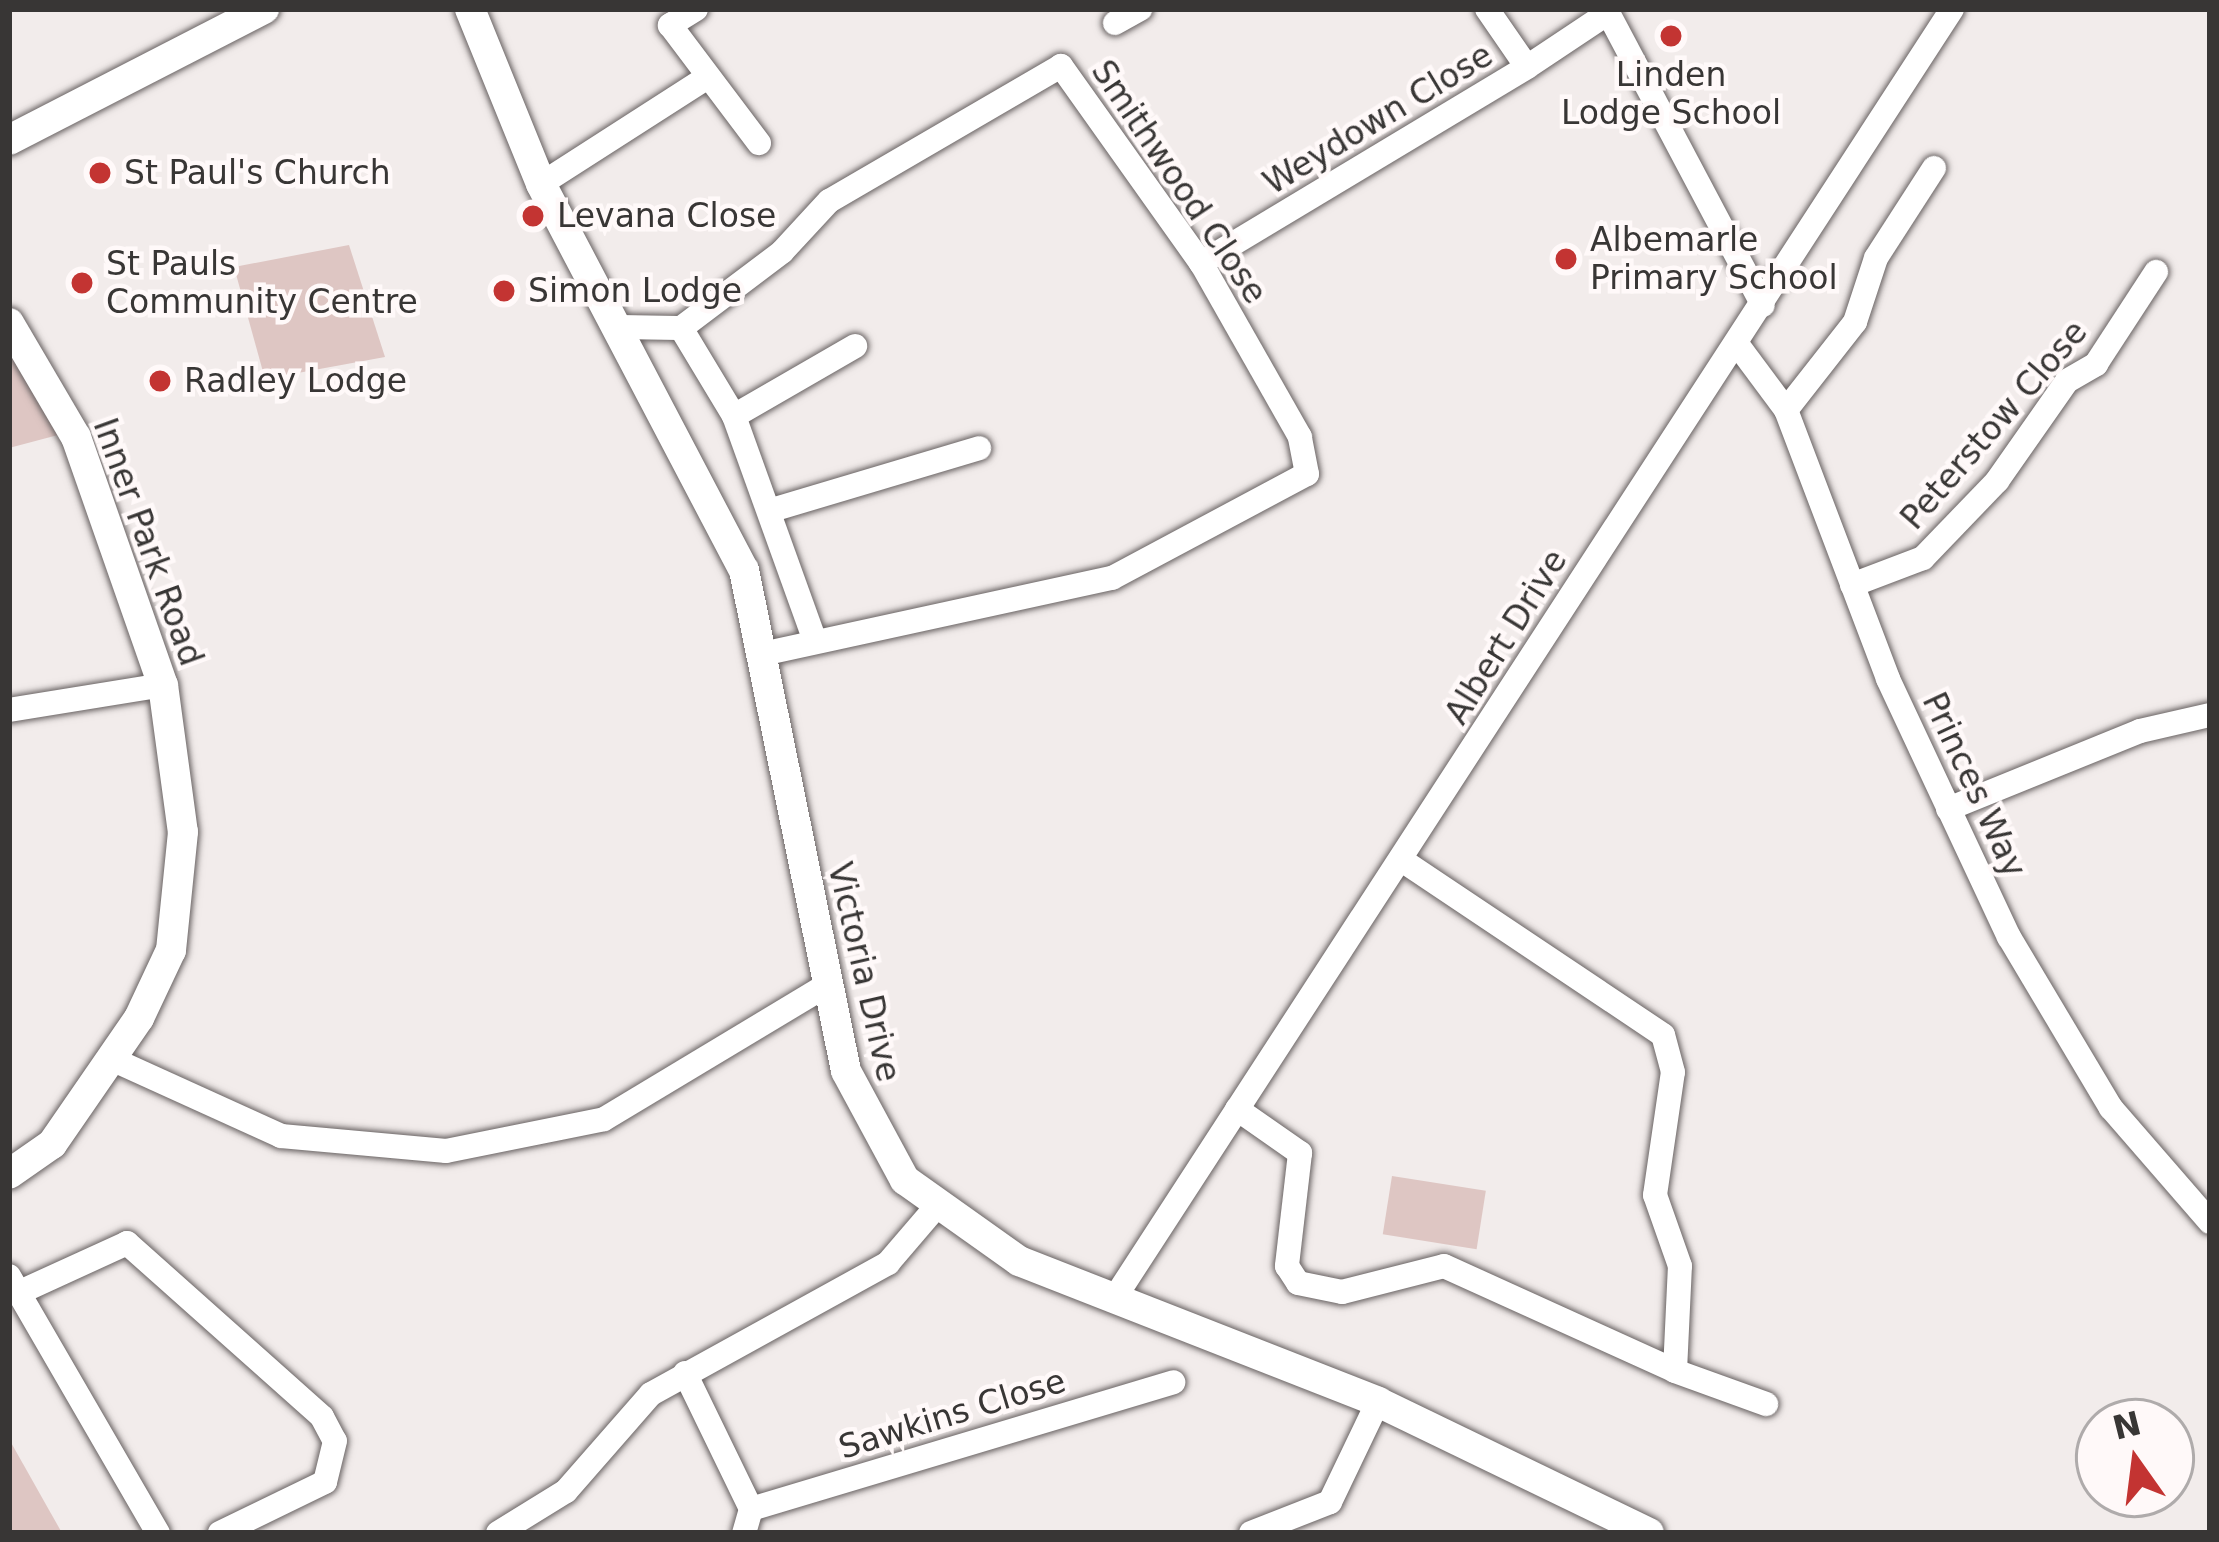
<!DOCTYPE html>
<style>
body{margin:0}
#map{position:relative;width:2219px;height:1542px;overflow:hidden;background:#f2eceb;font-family:"DejaVu Sans",sans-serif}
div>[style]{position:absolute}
.green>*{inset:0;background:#dec6c3;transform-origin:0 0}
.roads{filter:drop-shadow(0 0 3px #686262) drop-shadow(0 0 3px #686262)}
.minor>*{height:24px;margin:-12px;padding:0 12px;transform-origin:12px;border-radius:12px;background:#fff}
.tertiary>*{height:30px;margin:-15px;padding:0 15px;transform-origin:15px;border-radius:15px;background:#fff}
.dots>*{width:33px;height:33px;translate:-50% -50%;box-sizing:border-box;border:6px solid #fff9f9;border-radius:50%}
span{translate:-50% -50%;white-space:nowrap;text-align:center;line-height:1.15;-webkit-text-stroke:9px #fff9f9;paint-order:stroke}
.poi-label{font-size:33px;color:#383635}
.left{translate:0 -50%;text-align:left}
.street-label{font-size:33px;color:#383635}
.frame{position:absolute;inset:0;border:12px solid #383635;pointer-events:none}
.north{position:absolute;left:2075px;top:1398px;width:120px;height:120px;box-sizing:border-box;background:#fff9f9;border:3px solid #afabab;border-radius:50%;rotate:346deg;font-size:33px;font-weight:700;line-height:48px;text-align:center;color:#383635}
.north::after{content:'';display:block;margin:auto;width:42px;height:54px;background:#c33432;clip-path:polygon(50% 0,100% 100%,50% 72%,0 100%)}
</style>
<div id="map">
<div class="green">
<div style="clip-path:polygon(349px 245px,385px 357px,265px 379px,234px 267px)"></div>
<div style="clip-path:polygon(9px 350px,58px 435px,9px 448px)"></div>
<div style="left:1392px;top:1176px;width:95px;height:59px;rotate:9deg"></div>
<div style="clip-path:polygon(9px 1439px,62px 1533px,9px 1533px)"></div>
</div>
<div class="roads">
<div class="minor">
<div style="left:696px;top:9px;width:31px;rotate:148deg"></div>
<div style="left:670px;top:25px;width:148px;rotate:53deg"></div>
<div style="left:1487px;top:9px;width:70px;rotate:55.4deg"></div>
<div style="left:1527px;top:67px;width:97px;rotate:-33.7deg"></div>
<div style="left:1606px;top:9px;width:335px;rotate:62.1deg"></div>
<div style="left:1115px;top:23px;width:29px;rotate:-29deg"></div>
<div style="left:541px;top:184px;width:196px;rotate:-32.7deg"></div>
<div style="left:1201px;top:263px;width:380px;rotate:-31deg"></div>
<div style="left:618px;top:327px;width:63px;rotate:0.9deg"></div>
<div style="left:1737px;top:344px;width:82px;rotate:53.4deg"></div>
<div style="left:1786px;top:410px;width:288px;rotate:69.2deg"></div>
<div style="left:1888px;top:679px;width:285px;rotate:64.9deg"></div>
<div style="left:2009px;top:937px;width:199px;rotate:59.2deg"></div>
<div style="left:2111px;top:1108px;width:151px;rotate:49deg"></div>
<div style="left:1786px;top:410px;width:112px;rotate:-51.9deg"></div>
<div style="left:1855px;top:322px;width:67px;rotate:-71.8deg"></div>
<div style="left:1876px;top:258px;width:107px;rotate:-57.2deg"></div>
<div style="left:734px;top:416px;width:234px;rotate:70.2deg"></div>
<div style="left:775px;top:509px;width:213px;rotate:-16.6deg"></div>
<div style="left:1852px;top:585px;width:76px;rotate:-20.8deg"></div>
<div style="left:1923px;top:558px;width:107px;rotate:-46.1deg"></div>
<div style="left:1997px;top:481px;width:122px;rotate:-55deg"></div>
<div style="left:2067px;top:381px;width:34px;rotate:-30deg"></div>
<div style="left:2096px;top:364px;width:110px;rotate:-56.9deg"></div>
<div style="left:767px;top:653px;width:353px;rotate:-12.3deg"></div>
<div style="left:1112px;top:578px;width:221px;rotate:-28.1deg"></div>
<div style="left:1307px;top:474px;width:38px;rotate:-101deg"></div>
<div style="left:1300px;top:437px;width:200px;rotate:-119.6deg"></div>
<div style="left:1201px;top:263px;width:242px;rotate:-125.4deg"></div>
<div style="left:1061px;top:66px;width:268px;rotate:149.8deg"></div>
<div style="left:829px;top:201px;width:69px;rotate:132.7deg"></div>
<div style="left:782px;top:252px;width:126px;rotate:143deg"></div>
<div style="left:681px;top:328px;width:103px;rotate:58.9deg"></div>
<div style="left:734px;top:416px;width:140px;rotate:-30deg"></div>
<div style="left:9px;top:710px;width:156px;rotate:-9.2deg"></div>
<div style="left:1948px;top:809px;width:207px;rotate:-22.1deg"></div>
<div style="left:2140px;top:731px;width:72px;rotate:-12.9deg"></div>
<div style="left:116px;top:1061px;width:181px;rotate:24.4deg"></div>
<div style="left:281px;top:1136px;width:166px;rotate:5.2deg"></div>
<div style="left:446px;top:1151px;width:161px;rotate:-11.4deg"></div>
<div style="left:604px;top:1119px;width:260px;rotate:-31deg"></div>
<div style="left:1237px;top:1109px;width:77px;rotate:34.9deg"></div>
<div style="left:1300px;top:1153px;width:114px;rotate:96.6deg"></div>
<div style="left:1287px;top:1266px;width:20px;rotate:57deg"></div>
<div style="left:1298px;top:1283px;width:45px;rotate:11.6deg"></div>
<div style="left:1342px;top:1292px;width:105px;rotate:-14.3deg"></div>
<div style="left:1444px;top:1266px;width:254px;rotate:24.4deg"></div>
<div style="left:1675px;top:1371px;width:105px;rotate:-87.3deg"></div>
<div style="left:1680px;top:1266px;width:75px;rotate:-109.4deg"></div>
<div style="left:1655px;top:1195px;width:124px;rotate:-81.7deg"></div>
<div style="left:1673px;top:1072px;width:38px;rotate:-105deg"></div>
<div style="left:1663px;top:1035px;width:313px;rotate:-146.2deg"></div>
<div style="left:9px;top:1276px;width:297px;rotate:59.9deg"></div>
<div style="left:18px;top:1293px;width:120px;rotate:-24.6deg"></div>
<div style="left:127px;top:1243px;width:261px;rotate:41.7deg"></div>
<div style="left:322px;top:1417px;width:27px;rotate:62deg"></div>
<div style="left:335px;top:1441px;width:42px;rotate:103.7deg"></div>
<div style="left:325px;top:1482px;width:117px;rotate:154.1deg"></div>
<div style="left:1114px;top:1299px;width:1538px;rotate:-56.99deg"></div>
<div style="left:1675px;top:1371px;width:97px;rotate:19.9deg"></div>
<div style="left:685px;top:1373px;width:151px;rotate:64.1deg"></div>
<div style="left:751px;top:1509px;width:25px;rotate:106deg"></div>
<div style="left:751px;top:1509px;width:441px;rotate:-16.7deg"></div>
<div style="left:498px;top:1533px;width:80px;rotate:-31.7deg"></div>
<div style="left:566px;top:1491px;width:129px;rotate:-48.8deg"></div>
<div style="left:651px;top:1394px;width:271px;rotate:-28.9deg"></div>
<div style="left:888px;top:1263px;width:74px;rotate:-49.4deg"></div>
<div style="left:1251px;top:1533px;width:85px;rotate:-21.4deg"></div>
<div style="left:1330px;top:1502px;width:111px;rotate:-64.4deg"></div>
</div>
<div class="tertiary">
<div style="left:470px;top:9px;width:189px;rotate:67.9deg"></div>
<div style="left:541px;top:184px;width:436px;rotate:62.3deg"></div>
<div style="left:744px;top:570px;width:511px;rotate:78.49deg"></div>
<div style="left:846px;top:1071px;width:124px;rotate:61.6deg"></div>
<div style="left:905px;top:1180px;width:140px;rotate:35.4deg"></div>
<div style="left:1019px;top:1261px;width:386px;rotate:21.4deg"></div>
<div style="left:1378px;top:1402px;width:301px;rotate:25.8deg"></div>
<div style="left:9px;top:140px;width:287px;rotate:-27.2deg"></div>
<div style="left:9px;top:323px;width:132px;rotate:59.6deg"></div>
<div style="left:76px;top:437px;width:263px;rotate:70.7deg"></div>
<div style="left:163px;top:685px;width:148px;rotate:82.3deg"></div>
<div style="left:183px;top:832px;width:119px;rotate:95.8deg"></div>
<div style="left:171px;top:950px;width:75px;rotate:115.2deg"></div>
<div style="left:139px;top:1018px;width:153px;rotate:124.6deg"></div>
<div style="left:52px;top:1144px;width:52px;rotate:145.1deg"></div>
</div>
</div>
<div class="dots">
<div style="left:1671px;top:36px;background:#c33432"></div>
<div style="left:100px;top:173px;background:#c33432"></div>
<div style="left:533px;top:216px;background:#c33432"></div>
<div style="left:1566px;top:259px;background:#c33432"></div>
<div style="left:82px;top:283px;background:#c33432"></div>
<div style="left:504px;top:291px;background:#c33432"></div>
<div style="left:160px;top:381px;background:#c33432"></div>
</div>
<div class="poi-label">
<span style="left:1671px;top:94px">Linden<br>Lodge School</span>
<span class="left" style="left:124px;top:173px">St Paul's Church</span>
<span class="left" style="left:557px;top:216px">Levana Close</span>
<span class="left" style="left:1590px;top:259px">Albemarle<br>Primary School</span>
<span class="left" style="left:106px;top:283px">St Pauls<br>Community Centre</span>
<span class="left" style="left:528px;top:291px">Simon Lodge</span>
<span class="left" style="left:184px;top:381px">Radley Lodge</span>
</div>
<div class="street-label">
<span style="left:1378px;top:119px;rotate:-31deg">Weydown Close</span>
<span style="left:1179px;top:182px;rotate:56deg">Smithwood Close</span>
<span style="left:1994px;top:425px;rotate:-49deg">Peterstow Close</span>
<span style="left:148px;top:542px;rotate:70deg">Inner Park Road</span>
<span style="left:1506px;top:637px;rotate:-58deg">Albert Drive</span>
<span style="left:1974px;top:785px;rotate:65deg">Princes Way</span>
<span style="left:864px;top:972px;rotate:77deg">Victoria Drive</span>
<span style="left:952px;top:1414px;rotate:-17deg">Sawkins Close</span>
</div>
<div class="frame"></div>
<div class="north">N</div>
</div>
